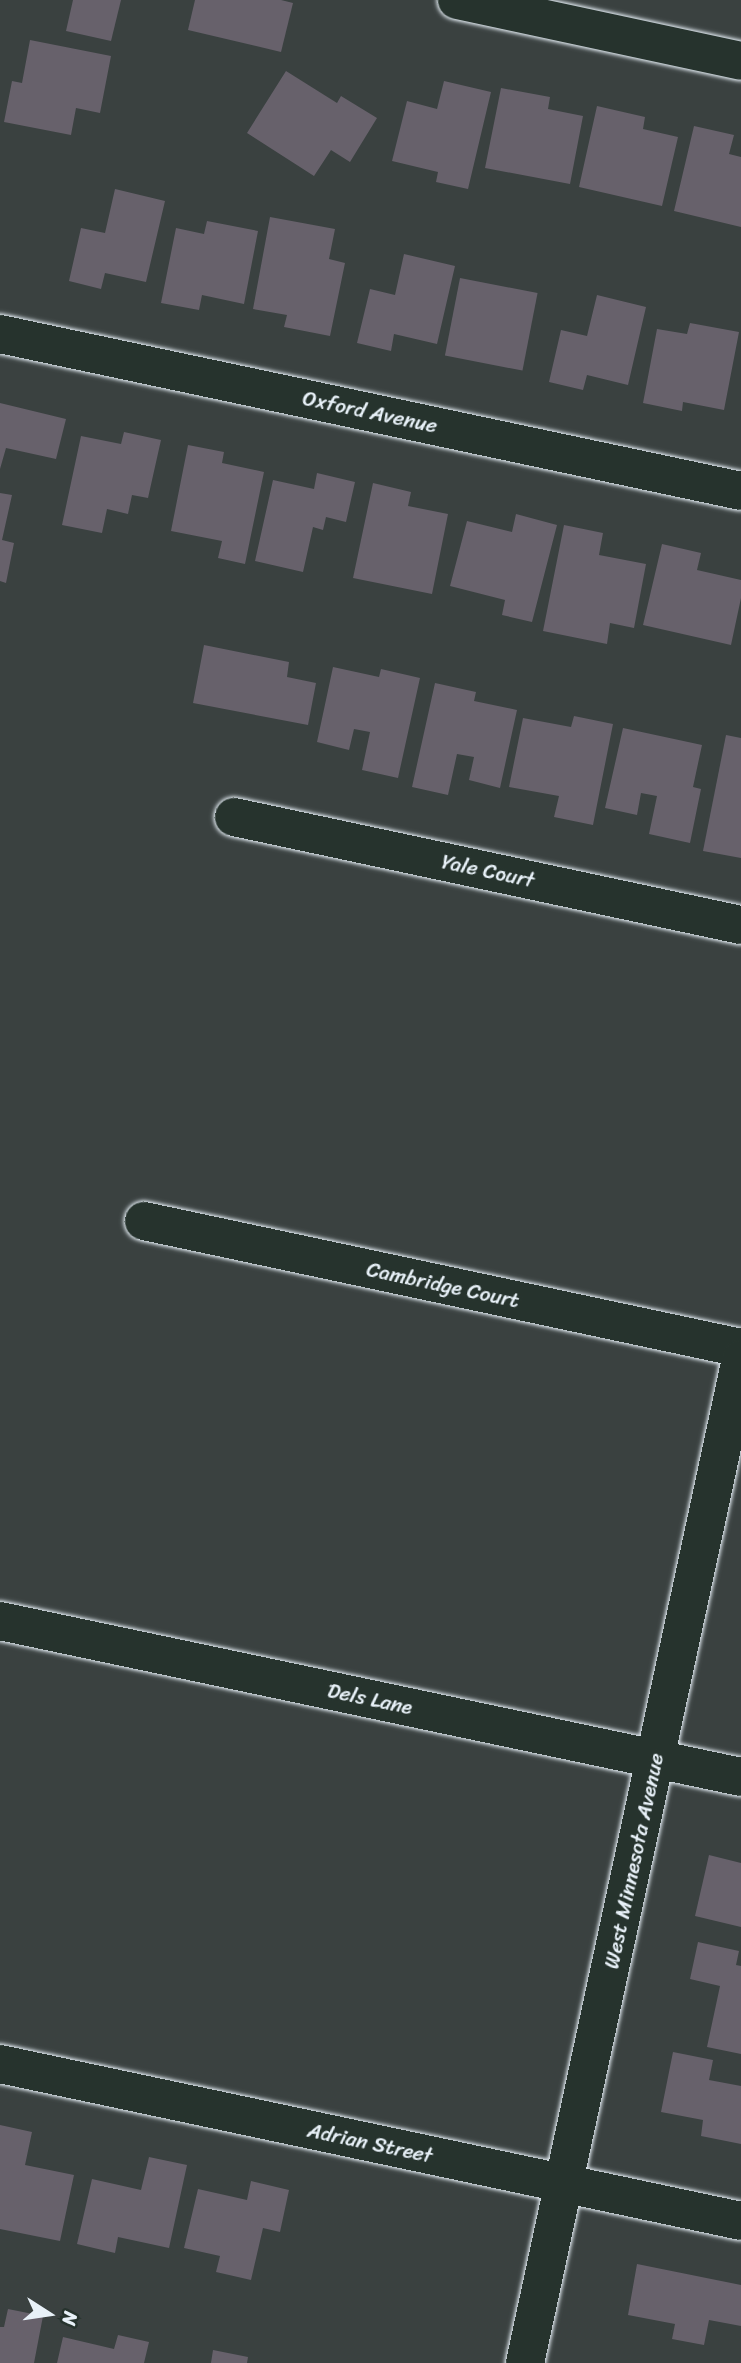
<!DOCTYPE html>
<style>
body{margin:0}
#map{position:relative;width:741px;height:2363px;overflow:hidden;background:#3a4140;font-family:Sriracha,sans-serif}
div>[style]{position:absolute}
.building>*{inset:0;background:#67616b;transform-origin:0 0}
.roads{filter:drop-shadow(0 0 2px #e8f1f8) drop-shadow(0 0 2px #e8f1f8)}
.minor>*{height:38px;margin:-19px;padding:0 19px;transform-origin:19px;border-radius:19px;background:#26332d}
span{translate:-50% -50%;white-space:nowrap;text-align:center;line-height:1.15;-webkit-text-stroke:6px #26332d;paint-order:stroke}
.street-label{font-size:21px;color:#e8f1f8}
.north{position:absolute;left:14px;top:2279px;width:70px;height:70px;-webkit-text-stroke:5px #26332d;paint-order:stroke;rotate:102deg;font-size:19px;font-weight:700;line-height:28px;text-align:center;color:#e8f1f8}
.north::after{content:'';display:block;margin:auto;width:24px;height:32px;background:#e8f1f8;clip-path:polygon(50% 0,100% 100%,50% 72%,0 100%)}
</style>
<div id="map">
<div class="building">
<div style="clip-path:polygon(73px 0,121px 0,111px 41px,66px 31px)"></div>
<div style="clip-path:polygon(195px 0,281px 0,293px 3px,281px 52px,188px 30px)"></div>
<div style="clip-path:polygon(30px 40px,111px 56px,100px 113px,76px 108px,71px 135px,4px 122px,12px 81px,22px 83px)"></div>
<div style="clip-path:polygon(286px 71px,337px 103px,341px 96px,377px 118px,350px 162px,331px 150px,314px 176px,247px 133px)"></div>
<div style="clip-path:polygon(444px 81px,491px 92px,468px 189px,436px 182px,438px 172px,392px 161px,407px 101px,437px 109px)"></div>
<div style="clip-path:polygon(501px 88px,550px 97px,548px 109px,583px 116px,570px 184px,485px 168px)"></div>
<div style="clip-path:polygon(597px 106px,645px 117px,643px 129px,678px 137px,662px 206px,579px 187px)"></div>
<div style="clip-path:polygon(694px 126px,734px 135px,729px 154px,741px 157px,741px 227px,674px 211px)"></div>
<div style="clip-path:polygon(115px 189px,165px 201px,146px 282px,105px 273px,101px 289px,69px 281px,81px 228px,105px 233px)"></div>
<div style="clip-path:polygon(270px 217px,335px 229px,329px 259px,345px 263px,330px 336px,284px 327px,287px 315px,253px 309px)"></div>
<div style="clip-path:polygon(207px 221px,258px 231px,244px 304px,202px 295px,199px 310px,161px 303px,176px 228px,204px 234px)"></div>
<div style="clip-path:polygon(404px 254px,455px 266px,437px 344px,394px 334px,391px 351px,357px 343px,370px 289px,395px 295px)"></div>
<div style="left:460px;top:278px;width:79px;height:79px;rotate:11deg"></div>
<div style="clip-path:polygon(597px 295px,646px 307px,628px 385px,587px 375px,583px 390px,549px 382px,561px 330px,587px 336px)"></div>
<div style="clip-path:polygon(690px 323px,739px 332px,724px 410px,683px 402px,682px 411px,643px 403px,657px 329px,687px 334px)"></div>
<div style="clip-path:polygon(0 403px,66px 419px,56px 459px,6px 448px,0 469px)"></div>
<div style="clip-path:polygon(124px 432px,161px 440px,148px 498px,132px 495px,128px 514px,107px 509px,102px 533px,62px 525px,81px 436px,121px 444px)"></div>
<div style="clip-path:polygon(188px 445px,224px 452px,222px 463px,264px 472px,245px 564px,218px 558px,222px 541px,171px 531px)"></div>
<div style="clip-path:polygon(317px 473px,355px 482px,346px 522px,326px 517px,323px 530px,313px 527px,303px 572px,255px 561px,273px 480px,314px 489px)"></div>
<div style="clip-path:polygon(373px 483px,411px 492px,408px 506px,448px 514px,432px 594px,353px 578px)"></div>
<div style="clip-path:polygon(0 493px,12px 495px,2px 540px,14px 543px,6px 583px,0 581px)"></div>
<div style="clip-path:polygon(516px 514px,557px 525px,532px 622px,502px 615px,505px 600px,450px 586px,467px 521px,512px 532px)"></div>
<div style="clip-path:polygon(564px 525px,603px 533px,599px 555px,646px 564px,634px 628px,610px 623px,607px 644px,543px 631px)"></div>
<div style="clip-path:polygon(662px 544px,701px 553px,697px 570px,741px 580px,741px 598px,731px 645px,643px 625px)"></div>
<div style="clip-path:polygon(204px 645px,289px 662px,287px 677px,316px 683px,308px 725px,193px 703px)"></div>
<div style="clip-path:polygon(333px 667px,379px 677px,381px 669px,420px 678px,398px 778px,362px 770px,370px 732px,354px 729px,349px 750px,317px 742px)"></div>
<div style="clip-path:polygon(435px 683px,476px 692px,474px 701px,517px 710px,500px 788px,469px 780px,474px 757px,457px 754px,448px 795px,412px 787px)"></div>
<div style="clip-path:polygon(574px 716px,613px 724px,593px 825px,554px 817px,559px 796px,509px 787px,523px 718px,571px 727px)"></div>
<div style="clip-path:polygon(623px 728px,702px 745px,693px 787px,701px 789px,690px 843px,649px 834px,657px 796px,641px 793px,637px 815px,605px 808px)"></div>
<div style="clip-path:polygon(726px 735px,741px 738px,741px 858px,703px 851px)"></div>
<div style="clip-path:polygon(709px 1855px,741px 1863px,741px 1927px,695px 1916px)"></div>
<div style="clip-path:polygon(698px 1942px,739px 1951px,736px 1965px,741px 1966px,741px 2054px,707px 2047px,720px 1986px,690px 1979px)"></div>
<div style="clip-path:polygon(673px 2052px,713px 2060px,709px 2080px,741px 2086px,741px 2144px,701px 2136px,703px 2120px,661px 2112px)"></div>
<div style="clip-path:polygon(0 2125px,32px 2132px,25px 2165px,74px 2175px,60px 2241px,0 2229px)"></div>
<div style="clip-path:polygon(149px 2157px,187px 2165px,169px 2248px,118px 2237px,115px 2253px,77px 2244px,92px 2179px,141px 2190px)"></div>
<div style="clip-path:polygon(251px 2181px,289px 2190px,280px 2232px,263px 2228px,251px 2280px,216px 2272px,220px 2256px,184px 2248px,198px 2189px,247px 2200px)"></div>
<div style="clip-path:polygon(637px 2264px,741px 2285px,741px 2326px,709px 2320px,704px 2345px,672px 2339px,675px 2324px,628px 2315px)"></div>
<div style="clip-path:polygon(8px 2309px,43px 2316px,34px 2363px,0 2363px,0 2327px,4px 2327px)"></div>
<div style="clip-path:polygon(118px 2335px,149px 2342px,144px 2363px,57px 2363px,63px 2337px,114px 2349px)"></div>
<div style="clip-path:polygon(213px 2350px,248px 2357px,247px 2363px,211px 2363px)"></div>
</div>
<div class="roads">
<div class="minor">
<div style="left:457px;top:0;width:290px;rotate:12.1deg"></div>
<div style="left:0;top:334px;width:757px;rotate:11.96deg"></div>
<div style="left:234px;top:817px;width:518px;rotate:12.03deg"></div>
<div style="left:144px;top:1221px;width:610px;rotate:12.01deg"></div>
<div style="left:0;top:1621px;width:757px;rotate:11.89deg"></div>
<div style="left:0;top:2064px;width:757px;rotate:11.96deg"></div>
<div style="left:525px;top:2363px;width:1027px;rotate:-77.86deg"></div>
</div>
</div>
<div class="street-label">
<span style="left:370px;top:412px;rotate:12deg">Oxford Avenue</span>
<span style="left:488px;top:871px;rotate:12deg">Yale Court</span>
<span style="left:443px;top:1285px;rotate:12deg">Cambridge Court</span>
<span style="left:370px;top:1699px;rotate:12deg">Dels Lane</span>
<span style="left:634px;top:1861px;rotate:-78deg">West Minnesota Avenue</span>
<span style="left:370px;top:2143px;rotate:12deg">Adrian Street</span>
</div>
<div class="north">N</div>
</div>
